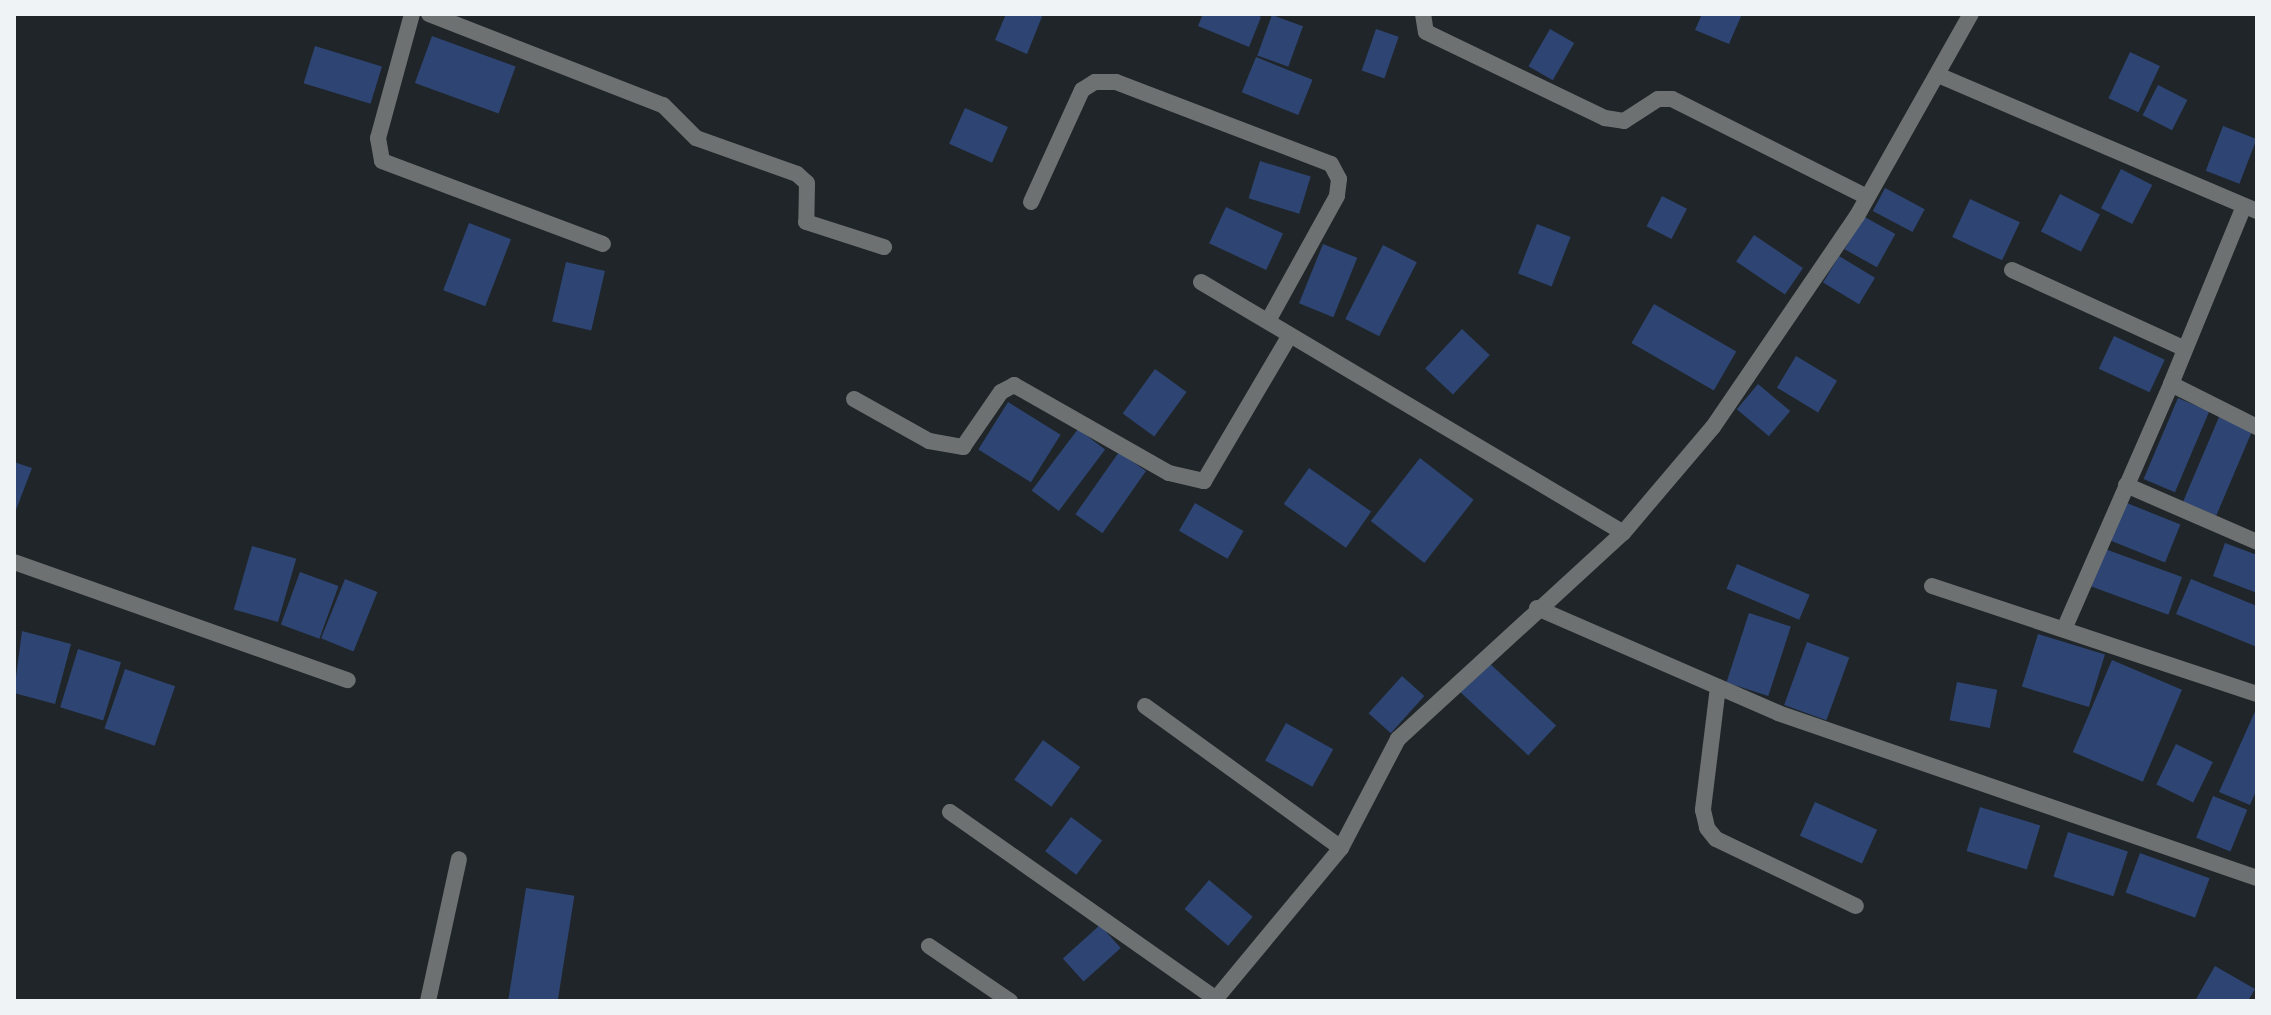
<!DOCTYPE html>
<style>
body{margin:0}
#map{position:relative;width:2271px;height:1015px;overflow:hidden;background:#1f2528;font-family:Mulish,sans-serif}
div>[style]{position:absolute}
.building>*{inset:0;background:#2e4573;transform-origin:0 0}
.minor>*{height:16px;margin:-8px;padding:0 8px;transform-origin:8px;border-radius:8px;background:#6d7171}
span{translate:-50% -50%;white-space:nowrap;text-align:center;line-height:1.15;-webkit-text-stroke:8px #1f2528;paint-order:stroke}
.frame{position:absolute;inset:0;border:16px solid #eff3f5;pointer-events:none}
</style>
<div id="map">
<div class="building">
<div style="clip-path:polygon(1006px 14px,1043px 14px,1027px 54px,995px 40px)"></div>
<div style="clip-path:polygon(1203px 14px,1255px 14px,1261px 17px,1249px 47px,1198px 26px)"></div>
<div style="clip-path:polygon(1702px 14px,1742px 14px,1729px 44px,1695px 30px)"></div>
<div style="left:1272px;top:15px;width:33px;height:43px;rotate:20deg"></div>
<div style="left:1376px;top:29px;width:24px;height:44px;rotate:19deg"></div>
<div style="left:1550px;top:29px;width:28px;height:43px;rotate:30deg"></div>
<div style="left:432px;top:36px;width:89px;height:50px;rotate:20deg"></div>
<div style="left:315px;top:46px;width:70px;height:39px;rotate:17deg"></div>
<div style="left:2130px;top:52px;width:33px;height:51px;rotate:25deg"></div>
<div style="left:1256px;top:57px;width:61px;height:38px;rotate:22deg"></div>
<div style="left:2158px;top:85px;width:33px;height:34px;rotate:27deg"></div>
<div style="left:965px;top:108px;width:47px;height:39px;rotate:24deg"></div>
<div style="left:2223px;top:126px;width:36px;height:48px;rotate:21deg"></div>
<div style="left:1260px;top:161px;width:53px;height:39px;rotate:17deg"></div>
<div style="left:2121px;top:169px;width:35px;height:44px;rotate:27deg"></div>
<div style="left:1885px;top:188px;width:45px;height:26px;rotate:28deg"></div>
<div style="left:2060px;top:194px;width:45px;height:42px;rotate:27deg"></div>
<div style="left:1662px;top:196px;width:28px;height:34px;rotate:27deg"></div>
<div style="left:1970px;top:199px;width:55px;height:42px;rotate:25deg"></div>
<div style="left:1226px;top:207px;width:63px;height:40px;rotate:25deg"></div>
<div style="left:1863px;top:216px;width:37px;height:38px;rotate:29deg"></div>
<div style="left:469px;top:223px;width:45px;height:72px;rotate:21deg"></div>
<div style="left:1537px;top:224px;width:36px;height:53px;rotate:21deg"></div>
<div style="left:1754px;top:235px;width:59px;height:32px;rotate:34deg"></div>
<div style="left:1323px;top:244px;width:37px;height:64px;rotate:22deg"></div>
<div style="left:1383px;top:245px;width:38px;height:83px;rotate:27deg"></div>
<div style="left:1839px;top:256px;width:42px;height:31px;rotate:31deg"></div>
<div style="left:566px;top:262px;width:40px;height:61px;rotate:13deg"></div>
<div style="left:1654px;top:304px;width:95px;height:45px;rotate:30deg"></div>
<div style="left:1462px;top:329px;width:38px;height:54px;rotate:43deg"></div>
<div style="left:2114px;top:336px;width:56px;height:36px;rotate:25deg"></div>
<div style="left:1796px;top:356px;width:48px;height:37px;rotate:31deg"></div>
<div style="left:1155px;top:369px;width:39px;height:55px;rotate:36deg"></div>
<div style="left:1758px;top:384px;width:42px;height:33px;rotate:40deg"></div>
<div style="left:2178px;top:398px;width:34px;height:88px;rotate:23deg"></div>
<div style="left:1008px;top:402px;width:62px;height:56px;rotate:32deg"></div>
<div style="left:2219px;top:417px;width:36px;height:92px;rotate:23deg"></div>
<div style="left:1078px;top:429px;width:34px;height:77px;rotate:37deg"></div>
<div style="left:1119px;top:452px;width:33px;height:76px;rotate:35deg"></div>
<div style="left:1420px;top:458px;width:68px;height:80px;rotate:38deg"></div>
<div style="clip-path:polygon(14px 462px,32px 468px,14px 515px)"></div>
<div style="left:1309px;top:468px;width:76px;height:44px;rotate:35deg"></div>
<div style="left:2122px;top:501px;width:63px;height:41px;rotate:22deg"></div>
<div style="left:1195px;top:503px;width:56px;height:32px;rotate:30deg"></div>
<div style="clip-path:polygon(2225px 543px,2257px 555px,2257px 593px,2213px 576px)"></div>
<div style="left:252px;top:546px;width:46px;height:66px;rotate:16deg"></div>
<div style="left:2105px;top:549px;width:82px;height:40px;rotate:20deg"></div>
<div style="left:1737px;top:564px;width:79px;height:27px;rotate:23deg"></div>
<div style="left:300px;top:572px;width:41px;height:56px;rotate:20deg"></div>
<div style="left:345px;top:579px;width:35px;height:64px;rotate:22deg"></div>
<div style="clip-path:polygon(2191px 579px,2257px 606px,2257px 647px,2176px 614px)"></div>
<div style="left:1749px;top:613px;width:44px;height:73px;rotate:18deg"></div>
<div style="clip-path:polygon(22px 631px,71px 644px,55px 704px,14px 693px)"></div>
<div style="left:2038px;top:634px;width:70px;height:55px;rotate:17deg"></div>
<div style="left:1807px;top:642px;width:45px;height:67px;rotate:20deg"></div>
<div style="left:78px;top:649px;width:45px;height:61px;rotate:17deg"></div>
<div style="left:1486px;top:660px;width:96px;height:41px;rotate:43deg"></div>
<div style="left:2112px;top:660px;width:76px;height:100px;rotate:23deg"></div>
<div style="left:125px;top:669px;width:53px;height:63px;rotate:19deg"></div>
<div style="left:1402px;top:676px;width:30px;height:50px;rotate:42deg"></div>
<div style="left:1957px;top:682px;width:41px;height:39px;rotate:11deg"></div>
<div style="clip-path:polygon(2257px 707px,2257px 789px,2250px 805px,2219px 792px)"></div>
<div style="left:1286px;top:723px;width:54px;height:43px;rotate:29deg"></div>
<div style="left:1043px;top:740px;width:46px;height:49px;rotate:36deg"></div>
<div style="left:2176px;top:744px;width:41px;height:45px;rotate:26deg"></div>
<div style="left:2213px;top:796px;width:37px;height:45px;rotate:22deg"></div>
<div style="left:1815px;top:802px;width:68px;height:37px;rotate:24deg"></div>
<div style="left:1980px;top:807px;width:63px;height:46px;rotate:17deg"></div>
<div style="left:1071px;top:817px;width:39px;height:43px;rotate:37deg"></div>
<div style="left:2068px;top:832px;width:63px;height:47px;rotate:18deg"></div>
<div style="left:2140px;top:853px;width:74px;height:42px;rotate:20deg"></div>
<div style="left:1209px;top:880px;width:57px;height:38px;rotate:40deg"></div>
<div style="left:526px;top:888px;width:49px;height:115px;rotate:9deg"></div>
<div style="left:1100px;top:925px;width:31px;height:50px;rotate:48deg"></div>
<div style="clip-path:polygon(2215px 966px,2255px 989px,2248px 1001px,2195px 1001px)"></div>
</div>
<div class="minor">
<div style="left:412px;top:14px;width:129px;rotate:105.3deg"></div>
<div style="left:378px;top:138px;width:23px;rotate:80deg"></div>
<div style="left:382px;top:161px;width:236px;rotate:20.6deg"></div>
<div style="left:429px;top:14px;width:251px;rotate:21.3deg"></div>
<div style="left:663px;top:105px;width:47px;rotate:45deg"></div>
<div style="left:696px;top:138px;width:107px;rotate:19.6deg"></div>
<div style="left:797px;top:174px;width:13px;rotate:42deg"></div>
<div style="left:807px;top:183px;width:39px;rotate:91deg"></div>
<div style="left:806px;top:222px;width:82px;rotate:17.8deg"></div>
<div style="left:1423px;top:14px;width:18px;rotate:81deg"></div>
<div style="left:1426px;top:32px;width:199px;rotate:25.7deg"></div>
<div style="left:1605px;top:118px;width:19px;rotate:9deg"></div>
<div style="left:1624px;top:121px;width:40px;rotate:-32.9deg"></div>
<div style="left:1658px;top:99px;width:14px"></div>
<div style="left:1672px;top:99px;width:218px;rotate:26.7deg"></div>
<div style="left:1938px;top:75px;width:347px;rotate:23.1deg"></div>
<div style="left:1031px;top:202px;width:123px;rotate:-65.5deg"></div>
<div style="left:1082px;top:90px;width:15px;rotate:-32deg"></div>
<div style="left:1095px;top:82px;width:21px"></div>
<div style="left:1116px;top:82px;width:230px;rotate:20.9deg"></div>
<div style="left:1331px;top:164px;width:17px;rotate:62deg"></div>
<div style="left:1339px;top:179px;width:17px;rotate:97deg"></div>
<div style="left:1337px;top:196px;width:143px;rotate:118.9deg"></div>
<div style="left:2244px;top:206px;width:192px;rotate:112.3deg"></div>
<div style="left:2171px;top:384px;width:96px;rotate:26.6deg"></div>
<div style="left:2012px;top:270px;width:188px;rotate:24.5deg"></div>
<div style="left:1201px;top:282px;width:491px;rotate:30.7deg"></div>
<div style="left:854px;top:399px;width:86px;rotate:29.2deg"></div>
<div style="left:929px;top:441px;width:35px;rotate:10deg"></div>
<div style="left:963px;top:447px;width:67px;rotate:-55.4deg"></div>
<div style="left:1001px;top:392px;width:15px;rotate:-28deg"></div>
<div style="left:1014px;top:385px;width:178px;rotate:29.6deg"></div>
<div style="left:1169px;top:473px;width:36px;rotate:13deg"></div>
<div style="left:1204px;top:481px;width:169px;rotate:-59.5deg"></div>
<div style="left:2126px;top:485px;width:143px;rotate:23.5deg"></div>
<div style="left:14px;top:562px;width:354px;rotate:19.5deg"></div>
<div style="left:1932px;top:586px;width:342px;rotate:18.4deg"></div>
<div style="left:1537px;top:608px;width:263px;rotate:23.5deg"></div>
<div style="left:1778px;top:713px;width:507px;rotate:19.01deg"></div>
<div style="left:2065px;top:627px;width:265px;rotate:-66.4deg"></div>
<div style="left:1718px;top:687px;width:124px;rotate:97deg"></div>
<div style="left:1703px;top:810px;width:18px;rotate:77deg"></div>
<div style="left:1707px;top:828px;width:14px;rotate:51deg"></div>
<div style="left:1716px;top:839px;width:155px;rotate:25.6deg"></div>
<div style="left:1145px;top:706px;width:242px;rotate:35.9deg"></div>
<div style="left:950px;top:812px;width:325px;rotate:35.1deg"></div>
<div style="left:929px;top:946px;width:98px;rotate:34.2deg"></div>
<div style="left:428px;top:1001px;width:145px;rotate:-77.7deg"></div>
<div style="left:1214px;top:1001px;width:199px;rotate:-50.3deg"></div>
<div style="left:1341px;top:848px;width:123px;rotate:-62.4deg"></div>
<div style="left:1398px;top:739px;width:305px;rotate:-42.5deg"></div>
<div style="left:1623px;top:533px;width:139px;rotate:-49.7deg"></div>
<div style="left:1713px;top:427px;width:255px;rotate:-55.7deg"></div>
<div style="left:1857px;top:216px;width:232px;rotate:-60.6deg"></div>
</div>
<div class="frame"></div>
</div>
